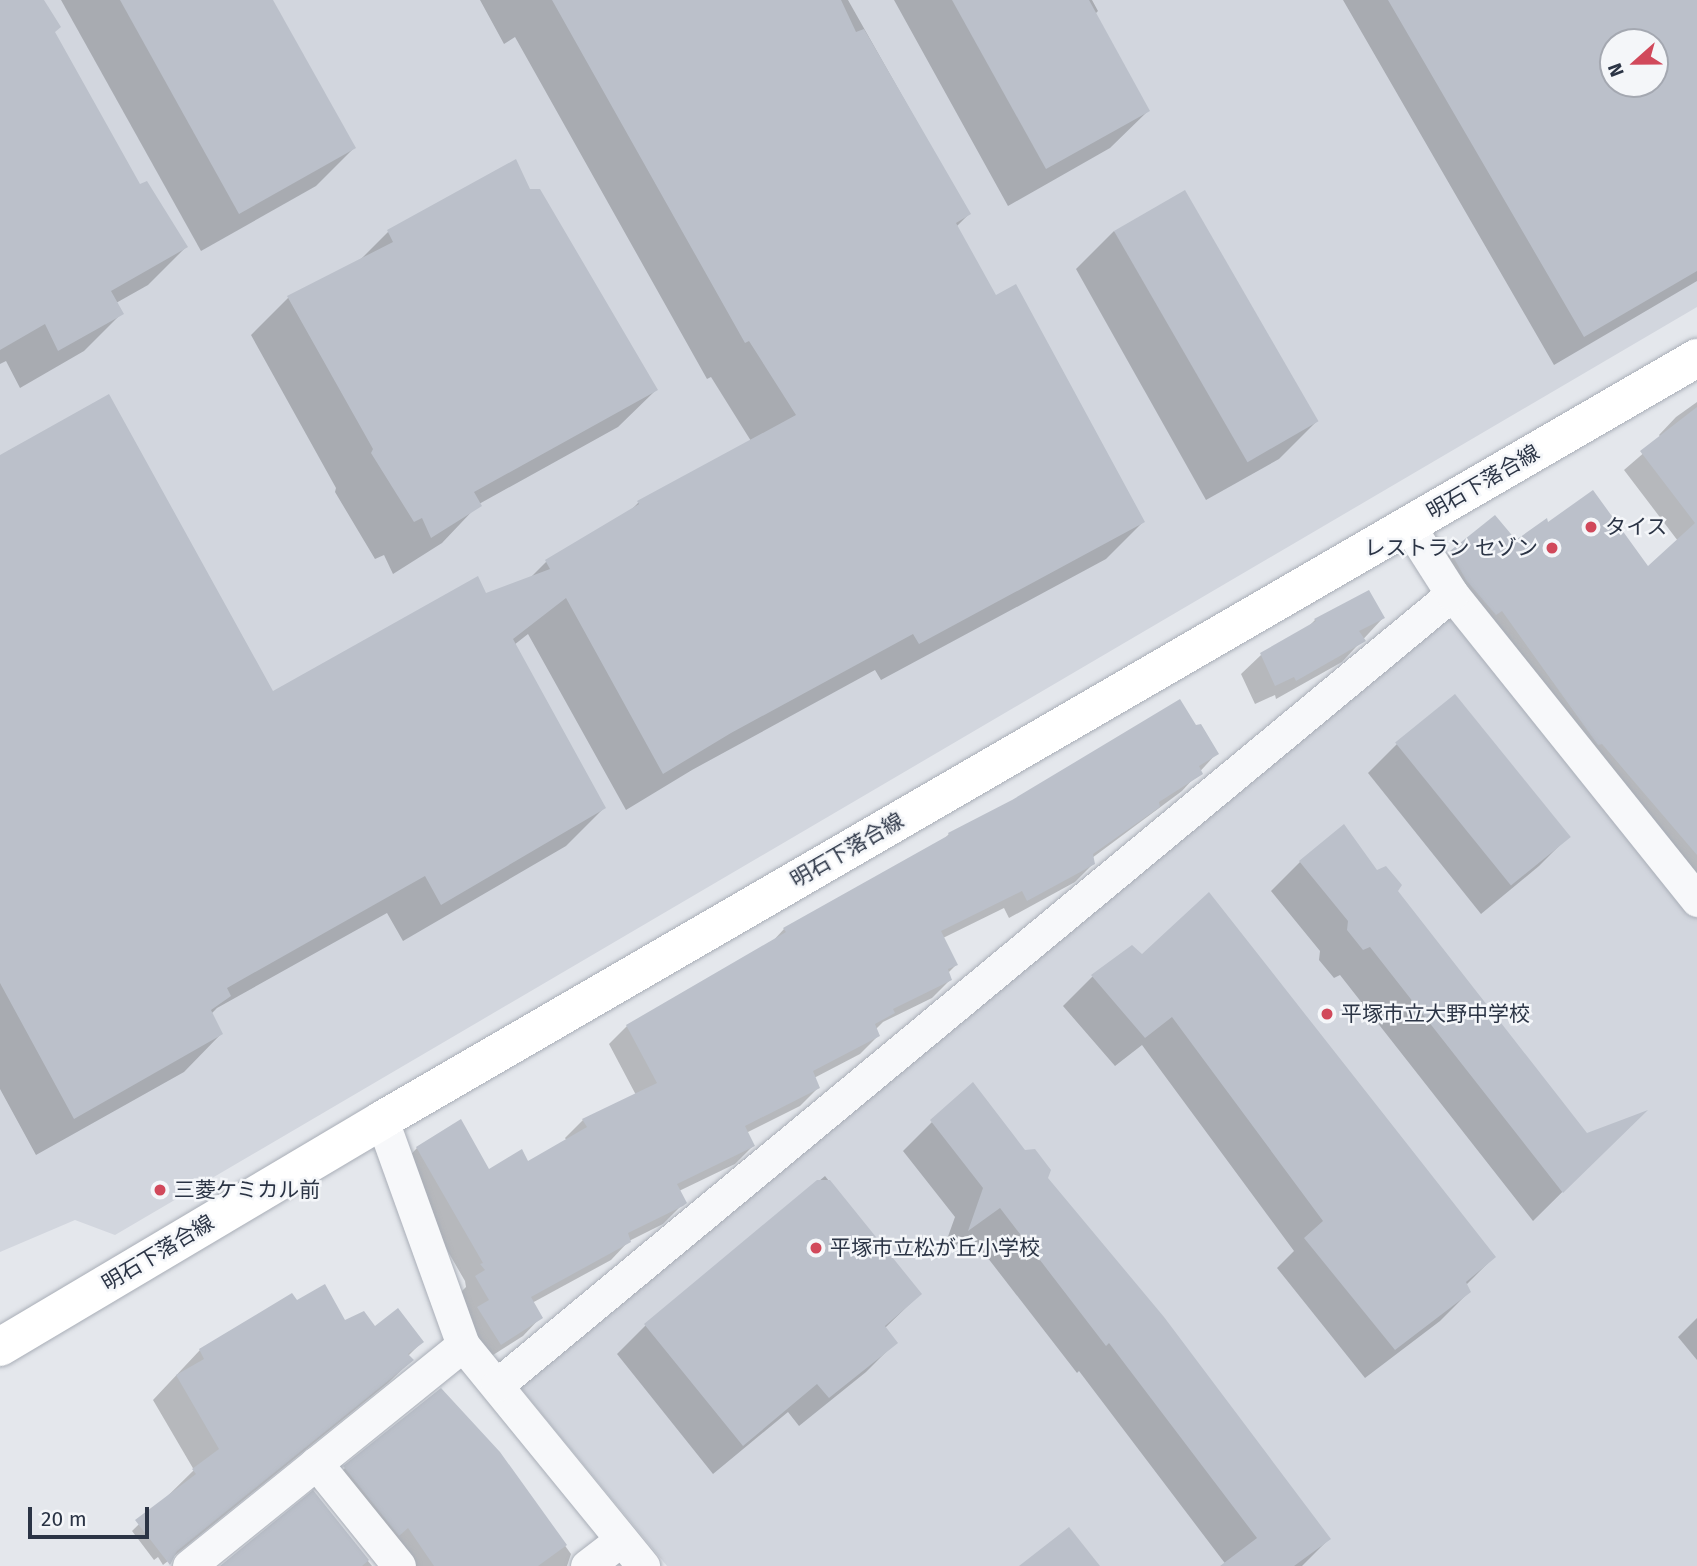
<!DOCTYPE html>
<meta charset="utf-8">
<style>
body{margin:0}
#map{position:relative;width:1697px;height:1566px;overflow:hidden;background:#e4e7ec;font-family:"Fira Sans","Noto Sans JP",sans-serif}
div>[style]{position:absolute}
.built>*{inset:0;background:#d2d6de}
.shadow>*{inset:0;background:#0003}
.building>*{inset:0;background:#bbc0ca;transform-origin:0 0}
.roads{filter:drop-shadow(0 0 2px #a9aeb7) drop-shadow(0 0 2px #a9aeb7)}
.street>*{height:33px;margin:-16.5px;padding:0 16.5px;transform-origin:16.5px;border-radius:16.5px;background:#f7f8fa}
.secondary>*{height:38px;margin:-19px;padding:0 19px;transform-origin:19px;border-radius:19px;background:#fff}
.dots>*{width:19px;height:19px;translate:-50% -50%;box-sizing:border-box;border:4px solid #f4f6f9;border-radius:50%}
span{translate:-50% -50%;white-space:nowrap;text-align:center;line-height:1.15;-webkit-text-stroke:5px #f4f6f9;paint-order:stroke}
.street-label{font-size:21px;color:#2b3445}
.poi-label{font-size:21px;color:#2b3445}
.left{translate:0 -50%;text-align:left}
.right{translate:-100% -50%;text-align:right}
.north{position:absolute;left:1599px;top:28px;width:70px;height:70px;box-sizing:border-box;background:#f4f6f9;border:2px solid #a4a8b1;border-radius:50%;rotate:249deg;font-size:19px;font-weight:700;line-height:28px;text-align:center;color:#2b3445}
.north::after{content:'';display:block;margin:auto;width:24px;height:32px;background:#d1495b;clip-path:polygon(50% 0,100% 100%,50% 72%,0 100%)}
.scale{position:absolute;left:28px;top:1507px;width:121px;height:32px;box-sizing:border-box;border:4px solid #2b3445;border-top:0;padding-left:9px;font-size:21px;line-height:24px;white-space:nowrap;color:#2b3445;-webkit-text-stroke:5px #f4f6f9;paint-order:stroke}
</style>
<div id="map">
<div class="built">
<div style="clip-path:polygon(evenodd,0 0,1697px 0,1697px 307px,115px 1235px,75px 1220px,0 1252px,0 0,1613px 42px,1655px 42px,1655px 84px,1613px 84px,1613px 42px)"></div>
<div style="clip-path:polygon(1444px 608px,1697px 918px,1697px 1566px,667px 1566px,518px 1385px)"></div>
</div>
<div class="shadow">
<div style="clip-path:polygon(0 0,42px 0,53px 32px,139px 186px,186px 247px,148px 285px,116px 303px,122px 313px,84px 351px,20px 388px,6px 361px,0 364px)"></div>
<div style="clip-path:polygon(61px 0,271px 0,354px 148px,316px 186px,201px 251px)"></div>
<div style="clip-path:polygon(480px 0,848px 0,969px 214px,956px 227px,996px 297px,1143px 522px,1106px 559px,881px 680px,875px 670px,692px 770px,626px 810px,528px 634px,514px 645px,604px 808px,566px 846px,403px 941px,387px 913px,217px 1008px,211px 1014px,221px 1034px,184px 1072px,36px 1155px,0 1089px,0 457px,273px 694px,485px 596px,529px 579px,546px 562px,628px 513px,638px 503px,751px 441px,711px 377px,707px 379px,515px 37px,504px 44px)"></div>
<div style="clip-path:polygon(894px 0,1092px 0,1098px 11px,1095px 14px,1148px 111px,1110px 148px,1008px 206px)"></div>
<div style="clip-path:polygon(evenodd,1343px 0,1697px 0,1697px 281px,1554px 365px,1343px 0,1613px 42px,1655px 42px,1655px 84px,1613px 84px,1613px 42px)"></div>
<div style="clip-path:polygon(529px 191px,656px 390px,618px 427px,479px 504px,442px 543px,393px 574px,384px 555px,375px 559px,335px 492px,336px 488px,251px 335px,288px 298px,358px 262px,388px 232px)"></div>
<div style="clip-path:polygon(1114px 231px,1317px 421px,1279px 459px,1206px 500px,1076px 269px)"></div>
<div style="clip-path:polygon(1697px 402px,1697px 895px,1434px 570px,1451px 552px,1516px 542px,1647px 568px,1678px 541px,1624px 470px,1661px 438px,1659px 435px,1676px 417px)"></div>
<div style="clip-path:polygon(1383px 618px,1342px 662px,1276px 699px,1275px 695px,1255px 704px,1241px 674px,1261px 655px,1307px 628px,1315px 620px)"></div>
<div style="clip-path:polygon(1196px 728px,1217px 753px,1182px 791px,1092px 858px,1094px 863px,1075px 882px,1009px 918px,1004px 908px,943px 938px,956px 965px,948px 973px,950px 980px,932px 998px,883px 1022px,875px 1030px,878px 1036px,860px 1054px,814px 1078px,818px 1088px,800px 1106px,746px 1133px,753px 1146px,735px 1164px,679px 1191px,685px 1202px,663px 1224px,629px 1241px,611px 1260px,532px 1303px,541px 1317px,523px 1336px,482px 1362px,460px 1326px,470px 1316px,458px 1295px,466px 1287px,465px 1281px,399px 1167px,417px 1148px,488px 1171px,528px 1164px,567px 1141px,565px 1138px,583px 1120px,636px 1095px,609px 1044px,627px 1026px,771px 943px,784px 929px,942px 841px,949px 834px)"></div>
<div style="clip-path:polygon(1397px 744px,1568px 837px,1539px 866px,1481px 914px,1368px 773px)"></div>
<div style="clip-path:polygon(1344px 827px,1376px 873px,1396px 891px,1586px 1135px,1641px 1114px,1533px 1221px,1340px 975px,1334px 978px,1319px 960px,1320px 951px,1271px 891px,1300px 862px)"></div>
<div style="clip-path:polygon(1132px 947px,1494px 1257px,1466px 1285px,1469px 1292px,1440px 1321px,1365px 1378px,1277px 1268px,1294px 1251px,1142px 1045px,1115px 1066px,1063px 1006px,1092px 977px)"></div>
<div style="clip-path:polygon(932px 1122px,1045px 1178px,1329px 1539px,1302px 1566px,1227px 1566px,1079px 1371px,1077px 1373px,970px 1235px,941px 1256px,955px 1217px,903px 1151px)"></div>
<div style="clip-path:polygon(825px 1176px,920px 1294px,885px 1328px,895px 1343px,866px 1372px,799px 1426px,788px 1412px,713px 1474px,617px 1354px,646px 1325px)"></div>
<div style="clip-path:polygon(292px 1295px,297px 1302px,345px 1323px,422px 1342px,408px 1356px,412px 1360px,388px 1383px,163px 1565px,158px 1557px,154px 1560px,132px 1531px,194px 1470px,153px 1400px,200px 1350px)"></div>
<div style="clip-path:polygon(1697px 1318px,1697px 1360px,1678px 1337px)"></div>
<div style="clip-path:polygon(499px 1453px,571px 1554px,567px 1566px,391px 1566px,326px 1486px,345px 1468px)"></div>
<div style="clip-path:polygon(313px 1493px,372px 1566px,222px 1566px)"></div>
</div>
<div class="building">
<div style="clip-path:polygon(0 0,44px 0,61px 27px,55px 32px,140px 184px,147px 181px,188px 247px,111px 291px,124px 314px,58px 351px,45px 324px,0 350px)"></div>
<div style="clip-path:polygon(120px 0,273px 0,356px 148px,239px 214px)"></div>
<div style="clip-path:polygon(552px 0,841px 0,856px 32px,864px 29px,971px 214px,956px 223px,996px 295px,1016px 284px,1145px 522px,919px 644px,913px 634px,731px 733px,663px 774px,566px 598px,513px 639px,606px 808px,441px 905px,425px 876px,227px 988px,231px 996px,211px 1010px,223px 1034px,74px 1119px,0 983px,0 455px,109px 394px,273px 691px,478px 576px,486px 593px,550px 569px,545px 560px,639px 504px,637px 501px,796px 415px,749px 341px,745px 343px)"></div>
<div style="clip-path:polygon(952px 0,1089px 0,1150px 111px,1046px 169px)"></div>
<div style="clip-path:polygon(evenodd,1388px 0,1697px 0,1697px 271px,1584px 337px,1388px 0,1613px 42px,1655px 42px,1655px 84px,1613px 84px,1613px 42px)"></div>
<div style="clip-path:polygon(516px 159px,530px 189px,540px 189px,658px 390px,474px 492px,482px 506px,431px 538px,422px 518px,414px 522px,371px 453px,373px 449px,287px 296px,393px 242px,387px 230px)"></div>
<div style="left:1185px;top:190px;width:267px;height:82px;rotate:60deg"></div>
<div style="clip-path:polygon(1697px 407px,1697px 855px,1602px 744px,1598px 745px,1502px 611px,1496px 615px,1466px 580px,1450px 551px,1495px 515px,1516px 540px,1547px 518px,1548px 522px,1593px 490px,1648px 566px,1695px 523px,1640px 451px)"></div>
<div style="clip-path:polygon(1369px 590px,1385px 618px,1359px 631px,1366px 641px,1296px 681px,1294px 677px,1275px 686px,1260px 653px,1316px 621px,1314px 619px)"></div>
<div style="left:1455px;top:694px;width:184px;height:77px;rotate:51deg"></div>
<div style="clip-path:polygon(1180px 699px,1196px 725px,1201px 724px,1219px 754px,1199px 766px,1203px 774px,1159px 802px,1160px 807px,1093px 854px,1095px 864px,1027px 901px,1022px 891px,941px 931px,958px 965px,948px 969px,952px 980px,893px 1009px,895px 1013px,875px 1024px,880px 1036px,813px 1071px,820px 1088px,745px 1126px,755px 1146px,677px 1184px,687px 1203px,683px 1206px,628px 1233px,631px 1242px,531px 1297px,543px 1318px,501px 1345px,477px 1307px,489px 1300px,475px 1276px,485px 1270px,480px 1264px,483px 1263px,416px 1147px,461px 1119px,489px 1169px,522px 1149px,528px 1161px,587px 1127px,582px 1119px,657px 1083px,626px 1025px,786px 932px,783px 928px,949px 835px,948px 833px,1012px 800px)"></div>
<div style="clip-path:polygon(1344px 824px,1377px 870px,1386px 866px,1402px 885px,1398px 891px,1587px 1133px,1648px 1110px,1563px 1193px,1370px 947px,1363px 950px,1347px 930px,1348px 921px,1299px 861px)"></div>
<div style="clip-path:polygon(1209px 892px,1496px 1257px,1466px 1282px,1471px 1292px,1395px 1350px,1304px 1238px,1323px 1221px,1172px 1017px,1145px 1038px,1091px 975px,1132px 945px,1142px 954px)"></div>
<div style="clip-path:polygon(973px 1082px,1025px 1150px,1035px 1149px,1051px 1170px,1048px 1178px,1164px 1317px,1331px 1539px,1294px 1566px,1220px 1566px,1257px 1538px,1109px 1343px,1106px 1346px,1000px 1208px,968px 1231px,983px 1188px,930px 1120px)"></div>
<div style="clip-path:polygon(817px 1180px,830px 1180px,922px 1294px,885px 1326px,898px 1343px,829px 1398px,817px 1384px,743px 1446px,644px 1324px)"></div>
<div style="clip-path:polygon(325px 1284px,345px 1320px,364px 1311px,375px 1326px,398px 1308px,424px 1342px,408px 1354px,414px 1360px,177px 1551px,170px 1565px,135px 1520px,196px 1474px,192px 1469px,219px 1449px,176px 1375px,204px 1359px,199px 1349px,292px 1293px,297px 1300px)"></div>
<div style="clip-path:polygon(441px 1388px,500px 1452px,567px 1545px,538px 1566px,434px 1566px,408px 1528px,399px 1536px,343px 1466px)"></div>
<div style="clip-path:polygon(313px 1490px,369px 1560px,362px 1566px,220px 1566px)"></div>
<div style="clip-path:polygon(1069px 1527px,1100px 1566px,1019px 1566px)"></div>
</div>
<div class="roads">
<div class="street">
<div style="left:1452px;top:594px;width:392px;rotate:51.3deg"></div>
<div style="left:382px;top:1120px;width:239px;rotate:70.2deg"></div>
<div style="left:463px;top:1345px;width:285px;rotate:50.8deg"></div>
<div style="left:497px;top:1385px;width:1240px;rotate:-39.63deg"></div>
<div style="left:1452px;top:594px;width:82px;rotate:-122.5deg"></div>
<div style="left:316px;top:1463px;width:132px;rotate:51.1deg"></div>
<div style="left:189px;top:1566px;width:352px;rotate:-38.9deg"></div>
<div style="left:587px;top:1566px;width:43px;rotate:-37.4deg"></div>
</div>
<div class="secondary">
<div style="left:0;top:1347px;width:444px;rotate:-30.7deg"></div>
<div style="left:382px;top:1120px;width:1520px;rotate:-30.09deg"></div>
</div>
</div>
<div class="dots">
<div style="left:1591px;top:527px;background:#d1495b"></div>
<div style="left:1552px;top:548px;background:#d1495b"></div>
<div style="left:1327px;top:1014px;background:#d1495b"></div>
<div style="left:160px;top:1190px;background:#d1495b"></div>
<div style="left:816px;top:1248px;background:#d1495b"></div>
</div>
<div class="street-label">
<span style="left:1483px;top:482px;rotate:-30deg">明石下落合線</span>
<span style="left:847px;top:850px;rotate:-30deg">明石下落合線</span>
<span style="left:158px;top:1253px;rotate:-31deg">明石下落合線</span>
</div>
<div class="poi-label">
<span class="left" style="left:1605px;top:527px">タイス</span>
<span class="right" style="left:1538px;top:548px">レストラン セゾン</span>
<span class="left" style="left:1341px;top:1014px">平塚市立大野中学校</span>
<span class="left" style="left:174px;top:1190px">三菱ケミカル前</span>
<span class="left" style="left:830px;top:1248px">平塚市立松が丘小学校</span>
</div>
<div class="north">N</div>
<div class="scale">20 m</div>
</div>
